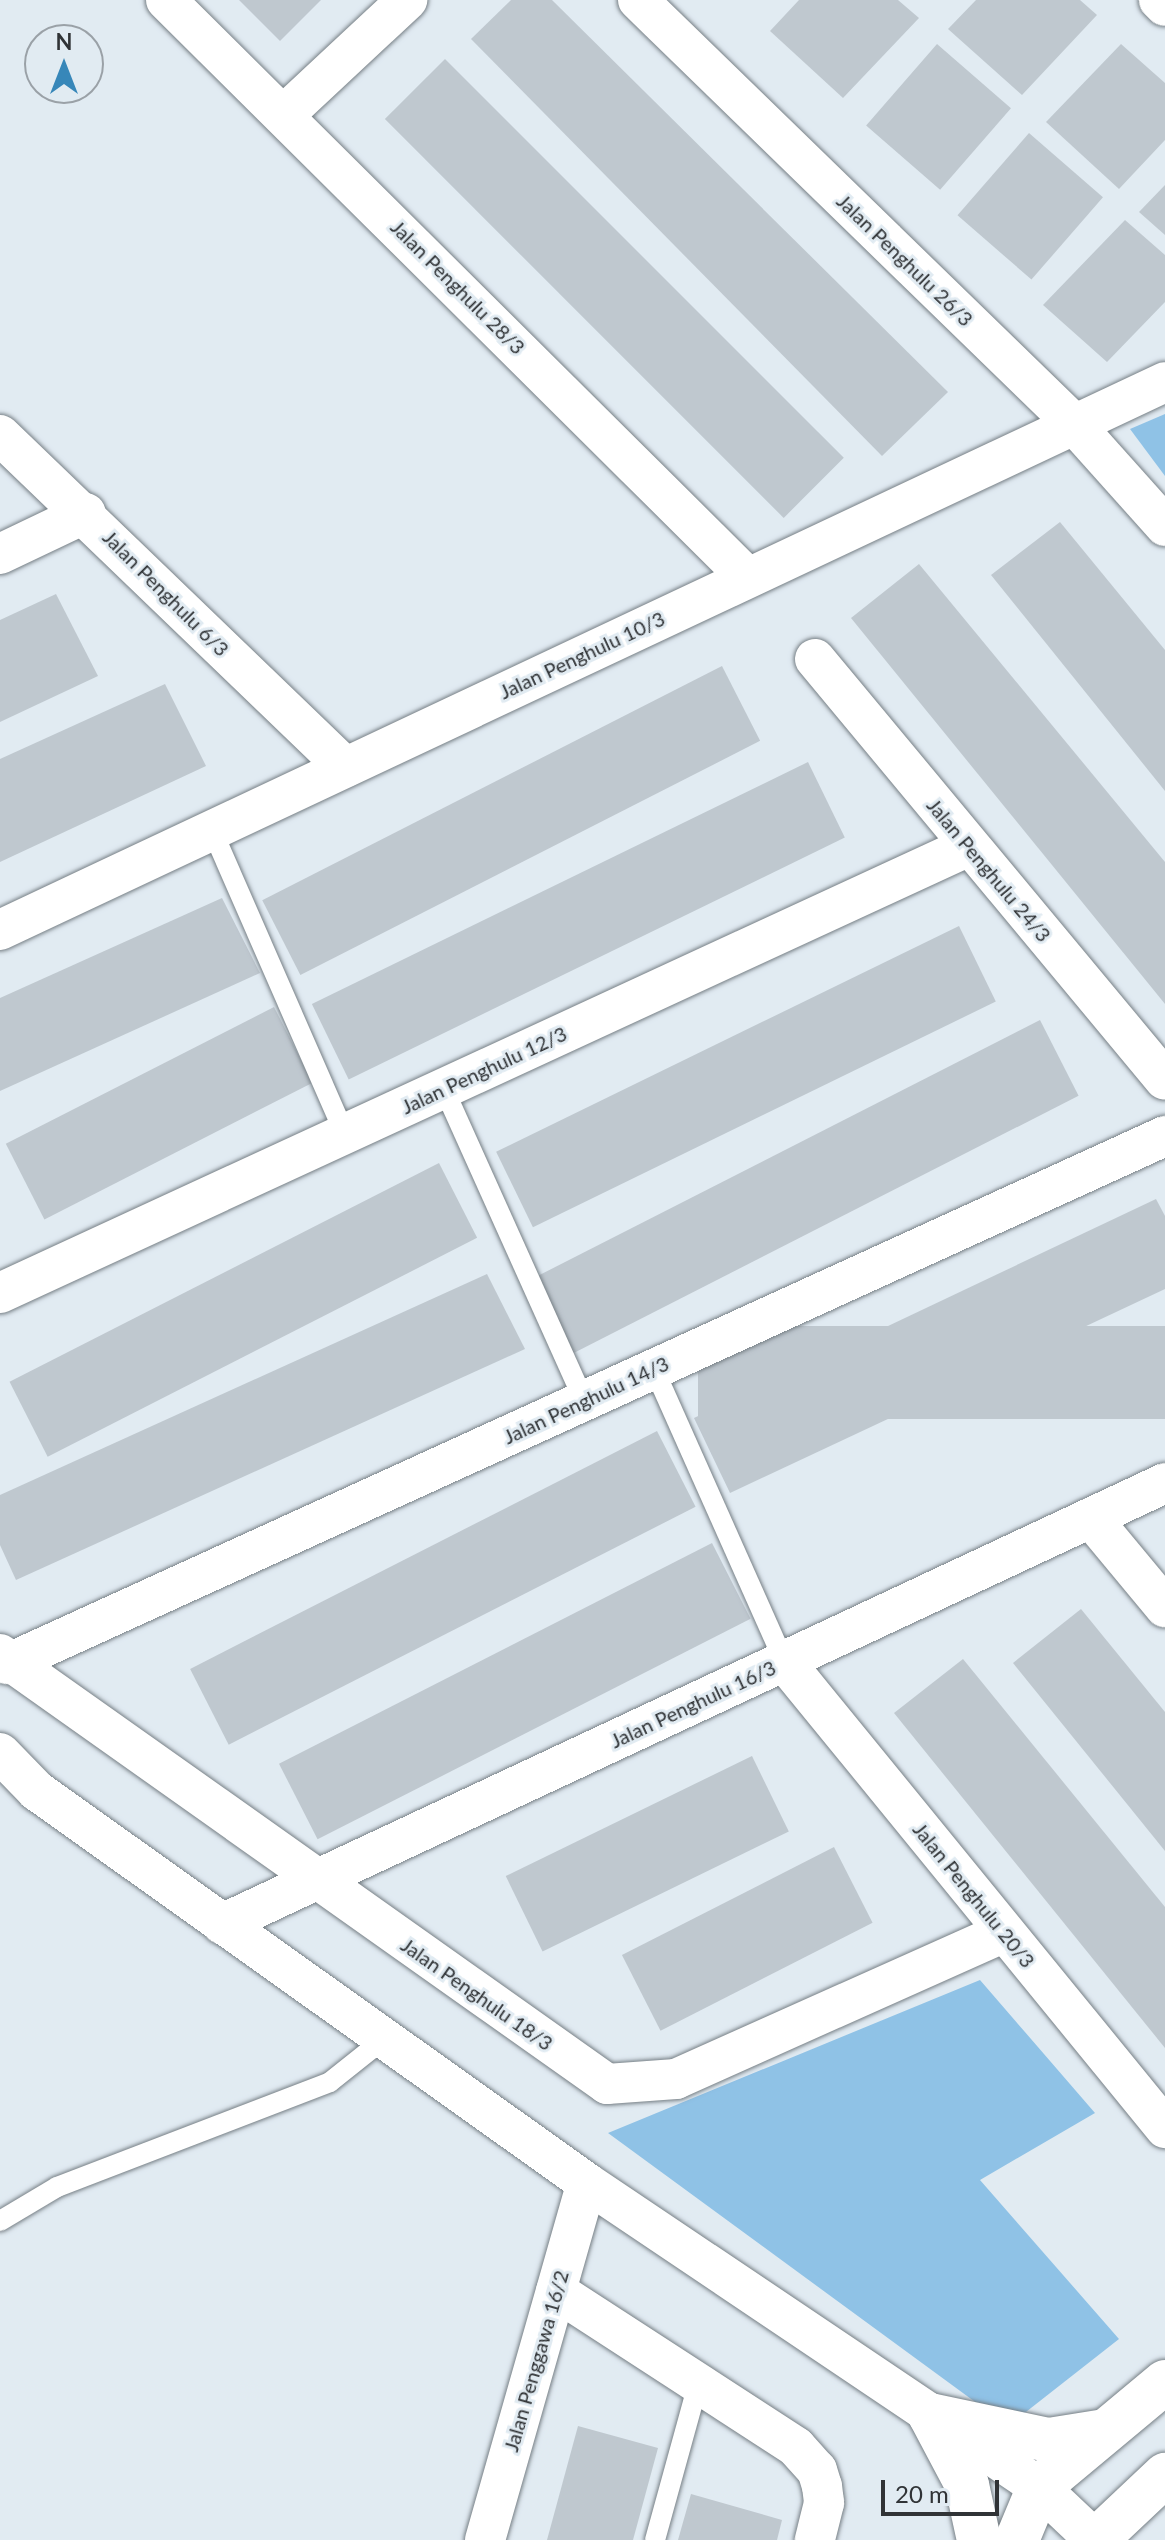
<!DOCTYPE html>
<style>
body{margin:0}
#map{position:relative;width:1165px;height:2540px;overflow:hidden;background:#e1ebf2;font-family:Lato,sans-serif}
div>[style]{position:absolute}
.green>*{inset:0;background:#8fc2e6}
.building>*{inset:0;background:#bfc8cf;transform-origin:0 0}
.roads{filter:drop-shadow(0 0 2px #767f85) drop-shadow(0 0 2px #767f85)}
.lane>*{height:20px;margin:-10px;padding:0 10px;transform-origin:10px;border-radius:10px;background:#fff}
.street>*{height:40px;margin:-20px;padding:0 20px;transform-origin:20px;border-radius:20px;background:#fff}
.secondary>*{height:44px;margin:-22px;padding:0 22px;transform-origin:22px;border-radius:22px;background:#fff}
span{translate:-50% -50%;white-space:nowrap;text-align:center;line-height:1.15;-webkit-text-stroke:6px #e1ebf2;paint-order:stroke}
.street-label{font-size:20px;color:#303336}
.north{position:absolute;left:24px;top:24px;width:80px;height:80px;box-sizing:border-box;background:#e1ebf2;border:2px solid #9aa1a7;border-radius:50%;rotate:0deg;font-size:22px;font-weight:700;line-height:32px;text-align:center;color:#303336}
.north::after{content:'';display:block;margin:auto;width:28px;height:36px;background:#3787b9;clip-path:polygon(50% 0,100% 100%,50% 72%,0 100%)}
.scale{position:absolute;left:881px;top:2480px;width:118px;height:36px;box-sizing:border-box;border:4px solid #303336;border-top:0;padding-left:10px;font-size:24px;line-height:28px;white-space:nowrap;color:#303336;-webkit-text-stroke:6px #e1ebf2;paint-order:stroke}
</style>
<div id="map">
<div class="green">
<div style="clip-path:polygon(1165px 414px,1165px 476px,1130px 429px)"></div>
<div style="clip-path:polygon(980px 1980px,1095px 2113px,980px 2180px,1119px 2339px,1008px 2426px,608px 2133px)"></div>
</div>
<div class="building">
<div style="clip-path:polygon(239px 0,321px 0,280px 41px)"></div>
<div style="clip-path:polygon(511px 0,552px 0,948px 392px,882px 456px,471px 39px)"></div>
<div style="clip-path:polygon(799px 0,898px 0,919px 18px,843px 98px,770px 31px)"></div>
<div style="clip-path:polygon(976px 0,1080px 0,1097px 15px,1022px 95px,948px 29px)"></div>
<div style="left:937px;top:44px;width:98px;height:108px;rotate:41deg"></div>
<div style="clip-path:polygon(1121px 44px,1165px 83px,1165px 140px,1119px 189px,1046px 122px)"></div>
<div style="left:445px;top:59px;width:564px;height:85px;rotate:45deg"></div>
<div style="left:1029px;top:133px;width:98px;height:109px;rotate:41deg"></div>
<div style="clip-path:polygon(1165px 185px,1165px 235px,1139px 212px)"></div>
<div style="clip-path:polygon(1125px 220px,1165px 255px,1165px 302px,1107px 362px,1043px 305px)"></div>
<div style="clip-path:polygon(1060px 522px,1165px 650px,1165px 791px,991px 575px)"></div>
<div style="clip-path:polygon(919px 564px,1165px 862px,1165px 1004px,851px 618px)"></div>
<div style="clip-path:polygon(56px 594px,98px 676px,0 722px,0 620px)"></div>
<div style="left:722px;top:666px;width:84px;height:516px;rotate:63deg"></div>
<div style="clip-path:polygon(165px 684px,206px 766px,0 862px,0 759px)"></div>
<div style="left:808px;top:762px;width:84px;height:552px;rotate:64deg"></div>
<div style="clip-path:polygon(222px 898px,260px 973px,0 1091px,0 998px)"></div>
<div style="left:959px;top:926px;width:84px;height:515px;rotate:64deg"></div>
<div style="left:274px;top:1007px;width:85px;height:301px;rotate:63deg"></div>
<div style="left:1040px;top:1020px;width:85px;height:571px;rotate:63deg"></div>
<div style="left:439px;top:1163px;width:84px;height:482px;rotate:63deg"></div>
<div style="clip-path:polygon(1156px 1199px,1165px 1216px,1165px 1289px,730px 1493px,694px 1418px)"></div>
<div style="clip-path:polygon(487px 1274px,525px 1349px,16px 1580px,0 1545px,0 1495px)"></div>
<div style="left:1165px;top:1326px;width:93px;height:467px;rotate:90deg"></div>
<div style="left:657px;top:1431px;width:85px;height:524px;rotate:63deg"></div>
<div style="left:712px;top:1543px;width:85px;height:486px;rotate:63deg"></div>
<div style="clip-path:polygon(1081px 1609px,1165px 1712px,1165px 1851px,1013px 1663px)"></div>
<div style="clip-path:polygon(963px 1659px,1165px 1907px,1165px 2048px,894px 1713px)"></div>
<div style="left:752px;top:1756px;width:84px;height:274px;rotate:64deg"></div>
<div style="left:834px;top:1847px;width:85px;height:238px;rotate:63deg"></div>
<div style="clip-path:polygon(578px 2426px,658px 2448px,633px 2540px,547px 2540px)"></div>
<div style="clip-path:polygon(691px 2494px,782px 2520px,777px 2540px,678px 2540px)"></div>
</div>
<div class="roads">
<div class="lane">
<div style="left:212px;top:830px;width:332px;rotate:66.4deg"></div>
<div style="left:444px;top:1089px;width:342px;rotate:65.8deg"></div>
<div style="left:654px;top:1369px;width:320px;rotate:66deg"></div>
<div style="left:0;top:2221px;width:66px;rotate:-30.8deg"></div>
<div style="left:57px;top:2187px;width:292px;rotate:-21deg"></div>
<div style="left:330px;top:2082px;width:69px;rotate:-38.5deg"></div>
<div style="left:655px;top:2540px;width:166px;rotate:-74.6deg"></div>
</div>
<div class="street">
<div style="left:166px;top:0;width:819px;rotate:44.8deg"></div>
<div style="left:638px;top:0;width:607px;rotate:44.2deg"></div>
<div style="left:1073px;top:423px;width:138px;rotate:48.2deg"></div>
<div style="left:1159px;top:0;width:8px;rotate:45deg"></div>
<div style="left:286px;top:113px;width:166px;rotate:-43deg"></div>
<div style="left:0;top:435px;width:479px;rotate:43.9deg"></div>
<div style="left:0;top:554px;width:95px;rotate:-25.5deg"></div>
<div style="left:815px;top:659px;width:547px;rotate:50.26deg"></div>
<div style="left:0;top:930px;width:1287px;rotate:-25.19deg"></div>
<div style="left:0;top:1293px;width:1067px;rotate:-24.76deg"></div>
<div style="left:1091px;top:1518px;width:116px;rotate:50.3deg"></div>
<div style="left:0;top:1654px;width:744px;rotate:35.31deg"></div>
<div style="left:607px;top:2084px;width:69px;rotate:-4.1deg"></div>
<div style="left:676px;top:2079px;width:359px;rotate:-24.1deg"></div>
<div style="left:784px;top:1661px;width:603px;rotate:50.79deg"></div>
<div style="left:7px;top:1664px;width:1273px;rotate:-24.51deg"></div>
<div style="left:0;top:1753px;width:53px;rotate:45.8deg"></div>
<div style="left:37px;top:1791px;width:675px;rotate:35.48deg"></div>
<div style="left:587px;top:2183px;width:545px;rotate:33.92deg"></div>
<div style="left:1039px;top:2487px;width:77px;rotate:43.4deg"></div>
<div style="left:222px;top:1924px;width:1041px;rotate:-25.06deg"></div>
<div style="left:556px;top:2291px;width:286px;rotate:33deg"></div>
<div style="left:796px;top:2447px;width:31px;rotate:48deg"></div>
<div style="left:817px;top:2470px;width:17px;rotate:73deg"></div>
<div style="left:822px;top:2486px;width:17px;rotate:83deg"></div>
<div style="left:824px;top:2503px;width:38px;rotate:104deg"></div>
<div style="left:485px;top:2540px;width:371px;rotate:-74.1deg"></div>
</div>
<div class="secondary">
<div style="left:930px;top:2415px;width:122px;rotate:11.9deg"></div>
<div style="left:1049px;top:2440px;width:57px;rotate:-9.1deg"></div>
<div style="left:930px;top:2415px;width:79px;rotate:62.1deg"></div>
<div style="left:967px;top:2485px;width:56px;rotate:77.7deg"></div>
<div style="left:1017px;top:2540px;width:57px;rotate:-67.5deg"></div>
<div style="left:1039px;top:2487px;width:164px;rotate:-39.8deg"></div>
<div style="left:1096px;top:2540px;width:95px;rotate:-43.3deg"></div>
</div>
</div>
<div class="street-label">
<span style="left:905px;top:260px;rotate:44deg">Jalan Penghulu 26/3</span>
<span style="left:458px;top:287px;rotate:45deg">Jalan Penghulu 28/3</span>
<span style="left:166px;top:593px;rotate:45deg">Jalan Penghulu 6/3</span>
<span style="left:582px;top:655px;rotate:-25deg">Jalan Penghulu 10/3</span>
<span style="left:989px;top:870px;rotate:50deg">Jalan Penghulu 24/3</span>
<span style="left:484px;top:1070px;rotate:-25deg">Jalan Penghulu 12/3</span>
<span style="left:586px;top:1400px;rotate:-25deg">Jalan Penghulu 14/3</span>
<span style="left:693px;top:1704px;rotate:-25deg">Jalan Penghulu 16/3</span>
<span style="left:974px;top:1895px;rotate:51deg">Jalan Penghulu 20/3</span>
<span style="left:477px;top:1994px;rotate:35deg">Jalan Penghulu 18/3</span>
<span style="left:536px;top:2361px;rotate:-74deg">Jalan Penggawa 16/2</span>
</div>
<div class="north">N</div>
<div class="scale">20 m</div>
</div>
